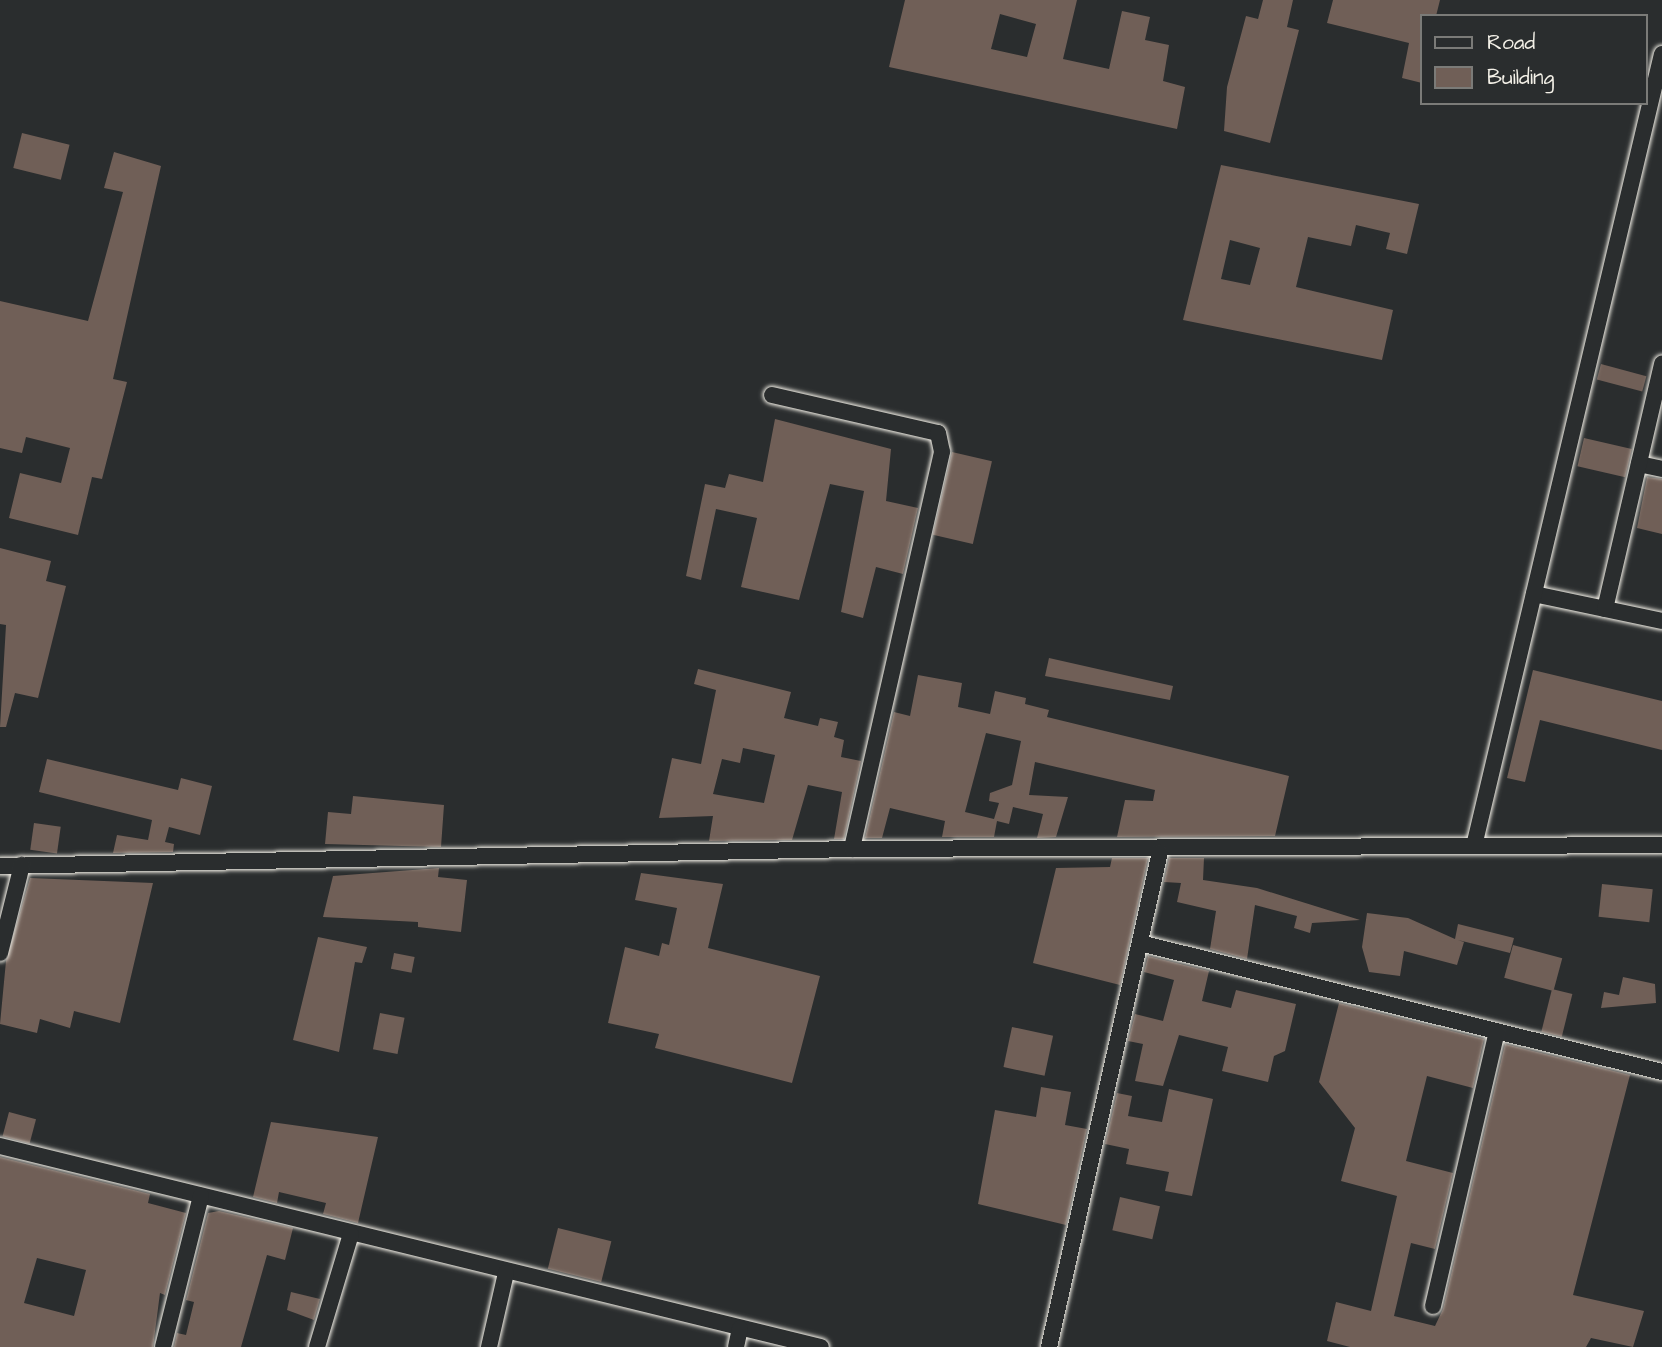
<!DOCTYPE html>
<style>
body{margin:0}
#map{position:relative;width:1662px;height:1347px;overflow:hidden;background:#2a2d2e;font-family:"Architects Daughter",sans-serif}
div>[style]{position:absolute}
.building>*{inset:0;background:#705f57;transform-origin:0 0}
.roads{filter:drop-shadow(0 0 2px #f4f1e8) drop-shadow(0 0 2px #f4f1e8)}
.street>*{height:16px;margin:-8px;padding:0 8px;transform-origin:8px;border-radius:8px;background:#2a2d2e}
span{translate:-50% -50%;white-space:nowrap;text-align:center;line-height:1.15;-webkit-text-stroke:7px #2a2d2e;paint-order:stroke}
.legend{position:absolute;left:1420px;top:14px;width:228px;height:91px;box-sizing:border-box;background:#2a2d2e;border:2px solid #7b7b78;margin:0;padding:9px 12px;list-style:none;font-size:21px;color:#f4f1e8}
.legend li{display:flex;align-items:center;gap:14px;height:35px}
.legend b{width:35px;border:2px solid #7b7b78}
</style>
<div id="map">
<div class="building">
<div style="clip-path:polygon(evenodd,905px 0,1077px 0,1063px 59px,1109px 69px,1122px 11px,1150px 17px,1145px 40px,1169px 45px,1163px 81px,1185px 87px,1177px 129px,889px 67px,905px 0,1000px 14px,1036px 24px,1027px 57px,991px 49px,1000px 14px)"></div>
<div style="clip-path:polygon(1263px 0,1293px 0,1287px 27px,1299px 30px,1270px 143px,1224px 131px,1227px 87px,1246px 16px,1258px 19px)"></div>
<div style="clip-path:polygon(1333px 0,1440px 0,1436px 16px,1422px 16px,1422px 83px,1402px 78px,1409px 43px,1327px 23px)"></div>
<div style="left:22px;top:133px;width:49px;height:36px;rotate:14deg"></div>
<div style="clip-path:polygon(114px 152px,161px 166px,113px 379px,127px 382px,102px 479px,92px 477px,78px 535px,9px 518px,20px 473px,61px 483px,70px 448px,26px 437px,22px 453px,0 448px,0 301px,88px 321px,123px 192px,104px 188px)"></div>
<div style="clip-path:polygon(evenodd,1221px 165px,1419px 204px,1407px 254px,1386px 249px,1390px 233px,1356px 225px,1351px 246px,1308px 237px,1296px 287px,1393px 310px,1382px 360px,1183px 320px,1221px 165px,1230px 240px,1260px 248px,1250px 285px,1221px 279px,1230px 240px)"></div>
<div style="left:1601px;top:364px;width:47px;height:16px;rotate:15deg"></div>
<div style="clip-path:polygon(775px 419px,891px 449px,886px 501px,918px 508px,903px 574px,876px 567px,863px 618px,841px 612px,864px 491px,830px 484px,799px 600px,741px 587px,757px 518px,716px 509px,701px 580px,686px 576px,705px 484px,725px 488px,729px 474px,763px 482px)"></div>
<div style="left:1584px;top:438px;width:49px;height:29px;rotate:13deg"></div>
<div style="left:952px;top:452px;width:41px;height:85px;rotate:13deg"></div>
<div style="clip-path:polygon(1647px 477px,1662px 479px,1662px 534px,1637px 528px)"></div>
<div style="clip-path:polygon(0 548px,51px 561px,46px 581px,66px 586px,38px 698px,15px 693px,6px 727px,0 727px,6px 625px,0 624px)"></div>
<div style="clip-path:polygon(1049px 658px,1173px 686px,1170px 700px,1045px 676px)"></div>
<div style="clip-path:polygon(evenodd,698px 669px,791px 692px,784px 718px,818px 726px,820px 718px,838px 722px,834px 737px,844px 740px,841px 757px,861px 761px,844px 839px,834px 839px,842px 792px,808px 785px,792px 840px,709px 841px,713px 816px,659px 818px,672px 758px,701px 764px,716px 690px,694px 684px,698px 669px,743px 748px,775px 755px,764px 803px,713px 794px,722px 759px,740px 763px,743px 748px)"></div>
<div style="clip-path:polygon(1533px 670px,1662px 701px,1662px 750px,1540px 720px,1525px 782px,1507px 778px)"></div>
<div style="clip-path:polygon(evenodd,918px 675px,962px 683px,958px 707px,990px 714px,995px 691px,1026px 698px,1025px 704px,1049px 710px,1047px 717px,1289px 776px,1275px 836px,1117px 837px,1125px 800px,1153px 801px,1155px 790px,1035px 762px,1029px 795px,1068px 797px,1056px 837px,1037px 838px,1043px 814px,1013px 807px,1009px 824px,997px 821px,994px 837px,942px 837px,945px 821px,890px 808px,882px 838px,865px 838px,894px 712px,910px 716px,918px 675px,986px 733px,1021px 741px,1012px 785px,990px 793px,989px 801px,999px 803px,994px 819px,965px 812px,986px 733px)"></div>
<div style="clip-path:polygon(47px 759px,178px 790px,181px 778px,212px 786px,200px 835px,169px 827px,165px 842px,174px 844px,173px 852px,113px 853px,117px 835px,148px 840px,152px 820px,39px 792px)"></div>
<div style="clip-path:polygon(353px 796px,444px 805px,441px 847px,325px 844px,328px 812px,351px 814px)"></div>
<div style="left:34px;top:823px;width:27px;height:27px;rotate:8deg"></div>
<div style="clip-path:polygon(1112px 858px,1148px 858px,1120px 985px,1033px 963px,1056px 868px,1110px 867px)"></div>
<div style="clip-path:polygon(1169px 858px,1204px 858px,1203px 880px,1257px 888px,1360px 920px,1312px 923px,1310px 933px,1294px 928px,1297px 916px,1255px 905px,1247px 959px,1210px 949px,1216px 911px,1177px 902px,1181px 883px,1164px 882px)"></div>
<div style="clip-path:polygon(439px 868px,438px 877px,467px 880px,461px 932px,418px 927px,418px 922px,323px 917px,333px 876px)"></div>
<div style="clip-path:polygon(641px 873px,723px 884px,708px 948px,820px 976px,792px 1083px,655px 1048px,659px 1034px,608px 1023px,625px 947px,659px 956px,662px 943px,669px 945px,677px 908px,635px 900px)"></div>
<div style="clip-path:polygon(30px 878px,153px 883px,120px 1023px,74px 1011px,70px 1028px,40px 1019px,37px 1033px,0 1024px,6px 961px)"></div>
<div style="left:1602px;top:884px;width:51px;height:33px;rotate:6deg"></div>
<div style="clip-path:polygon(1367px 913px,1408px 918px,1455px 939px,1458px 924px,1514px 938px,1510px 953px,1458px 940px,1464px 942px,1457px 965px,1404px 951px,1400px 976px,1369px 972px,1362px 947px)"></div>
<div style="clip-path:polygon(318px 937px,367px 947px,362px 963px,355px 962px,339px 1052px,293px 1040px)"></div>
<div style="left:1513px;top:945px;width:51px;height:34px;rotate:15deg"></div>
<div style="left:394px;top:953px;width:21px;height:16px;rotate:11deg"></div>
<div style="clip-path:polygon(1148px 956px,1209px 971px,1202px 1001px,1231px 1008px,1236px 990px,1296px 1004px,1285px 1051px,1274px 1056px,1268px 1082px,1222px 1071px,1228px 1047px,1179px 1035px,1163px 1086px,1135px 1081px,1143px 1044px,1128px 1041px,1135px 1014px,1163px 1021px,1174px 980px,1144px 972px)"></div>
<div style="clip-path:polygon(1623px 977px,1655px 984px,1656px 1003px,1601px 1008px,1604px 992px,1619px 995px)"></div>
<div style="left:1552px;top:989px;width:21px;height:44px;rotate:14deg"></div>
<div style="clip-path:polygon(1339px 1003px,1484px 1039px,1473px 1088px,1427px 1076px,1406px 1161px,1453px 1173px,1435px 1249px,1411px 1243px,1394px 1316px,1435px 1326px,1443px 1309px,1505px 1044px,1630px 1075px,1573px 1295px,1644px 1311px,1633px 1347px,1591px 1338px,1586px 1347px,1350px 1347px,1327px 1341px,1336px 1302px,1371px 1311px,1397px 1196px,1341px 1181px,1355px 1128px,1319px 1082px)"></div>
<div style="left:380px;top:1013px;width:25px;height:37px;rotate:11deg"></div>
<div style="left:1012px;top:1027px;width:42px;height:41px;rotate:12deg"></div>
<div style="clip-path:polygon(1041px 1087px,1071px 1092px,1065px 1125px,1087px 1129px,1066px 1225px,978px 1204px,995px 1110px,1036px 1117px)"></div>
<div style="clip-path:polygon(1169px 1089px,1213px 1099px,1192px 1196px,1165px 1191px,1169px 1172px,1126px 1164px,1129px 1149px,1105px 1144px,1117px 1093px,1132px 1096px,1128px 1116px,1162px 1122px)"></div>
<div style="left:9px;top:1112px;width:28px;height:25px;rotate:15deg"></div>
<div style="clip-path:polygon(271px 1122px,378px 1137px,358px 1223px,323px 1214px,326px 1203px,279px 1192px,277px 1203px,253px 1197px)"></div>
<div style="clip-path:polygon(evenodd,0 1157px,150px 1194px,148px 1203px,186px 1213px,165px 1295px,160px 1293px,153px 1347px,0 1347px,0 1157px,37px 1258px,86px 1270px,74px 1316px,24px 1303px,37px 1258px)"></div>
<div style="left:1120px;top:1197px;width:41px;height:34px;rotate:13deg"></div>
<div style="clip-path:polygon(219px 1211px,293px 1228px,285px 1260px,267px 1255px,241px 1347px,174px 1347px,177px 1333px,186px 1335px,194px 1302px,186px 1300px,208px 1213px)"></div>
<div style="left:558px;top:1228px;width:55px;height:42px;rotate:14deg"></div>
<div style="clip-path:polygon(291px 1292px,320px 1299px,314px 1320px,287px 1310px)"></div>
</div>
<div class="roads">
<div class="street">
<div style="left:772px;top:395px;width:170px;rotate:12.9deg"></div>
<div style="left:938px;top:433px;width:19px;rotate:78deg"></div>
<div style="left:942px;top:452px;width:407px;rotate:102.8deg"></div>
<div style="left:1639px;top:464px;width:24px;rotate:12deg"></div>
<div style="left:1534px;top:594px;width:131px;rotate:11.9deg"></div>
<div style="left:1605px;top:609px;width:252px;rotate:-76.9deg"></div>
<div style="left:1474px;top:846px;width:814px;rotate:-76.65deg"></div>
<div style="left:0;top:866px;width:852px;rotate:-1.14deg"></div>
<div style="left:852px;top:849px;width:810px;rotate:-0.28deg"></div>
<div style="left:1140px;top:943px;width:538px;rotate:13.88deg"></div>
<div style="left:0;top:953px;width:91px;rotate:-76deg"></div>
<div style="left:0;top:1146px;width:845px;rotate:13.76deg"></div>
<div style="left:1433px;top:1306px;width:282px;rotate:-76.9deg"></div>
<div style="left:163px;top:1347px;width:156px;rotate:-75.9deg"></div>
<div style="left:317px;top:1347px;width:118px;rotate:-73.3deg"></div>
<div style="left:489px;top:1347px;width:76px;rotate:-77.1deg"></div>
<div style="left:736px;top:1347px;width:19px;rotate:-78deg"></div>
<div style="left:1049px;top:1347px;width:507px;rotate:-77.36deg"></div>
</div>
</div>
<ul class="legend">
<li><b style="height:9px;background:#2a2d2e"></b>Road</li>
<li><b style="height:19px;background:#705f57"></b>Building</li>
</ul>
</div>
